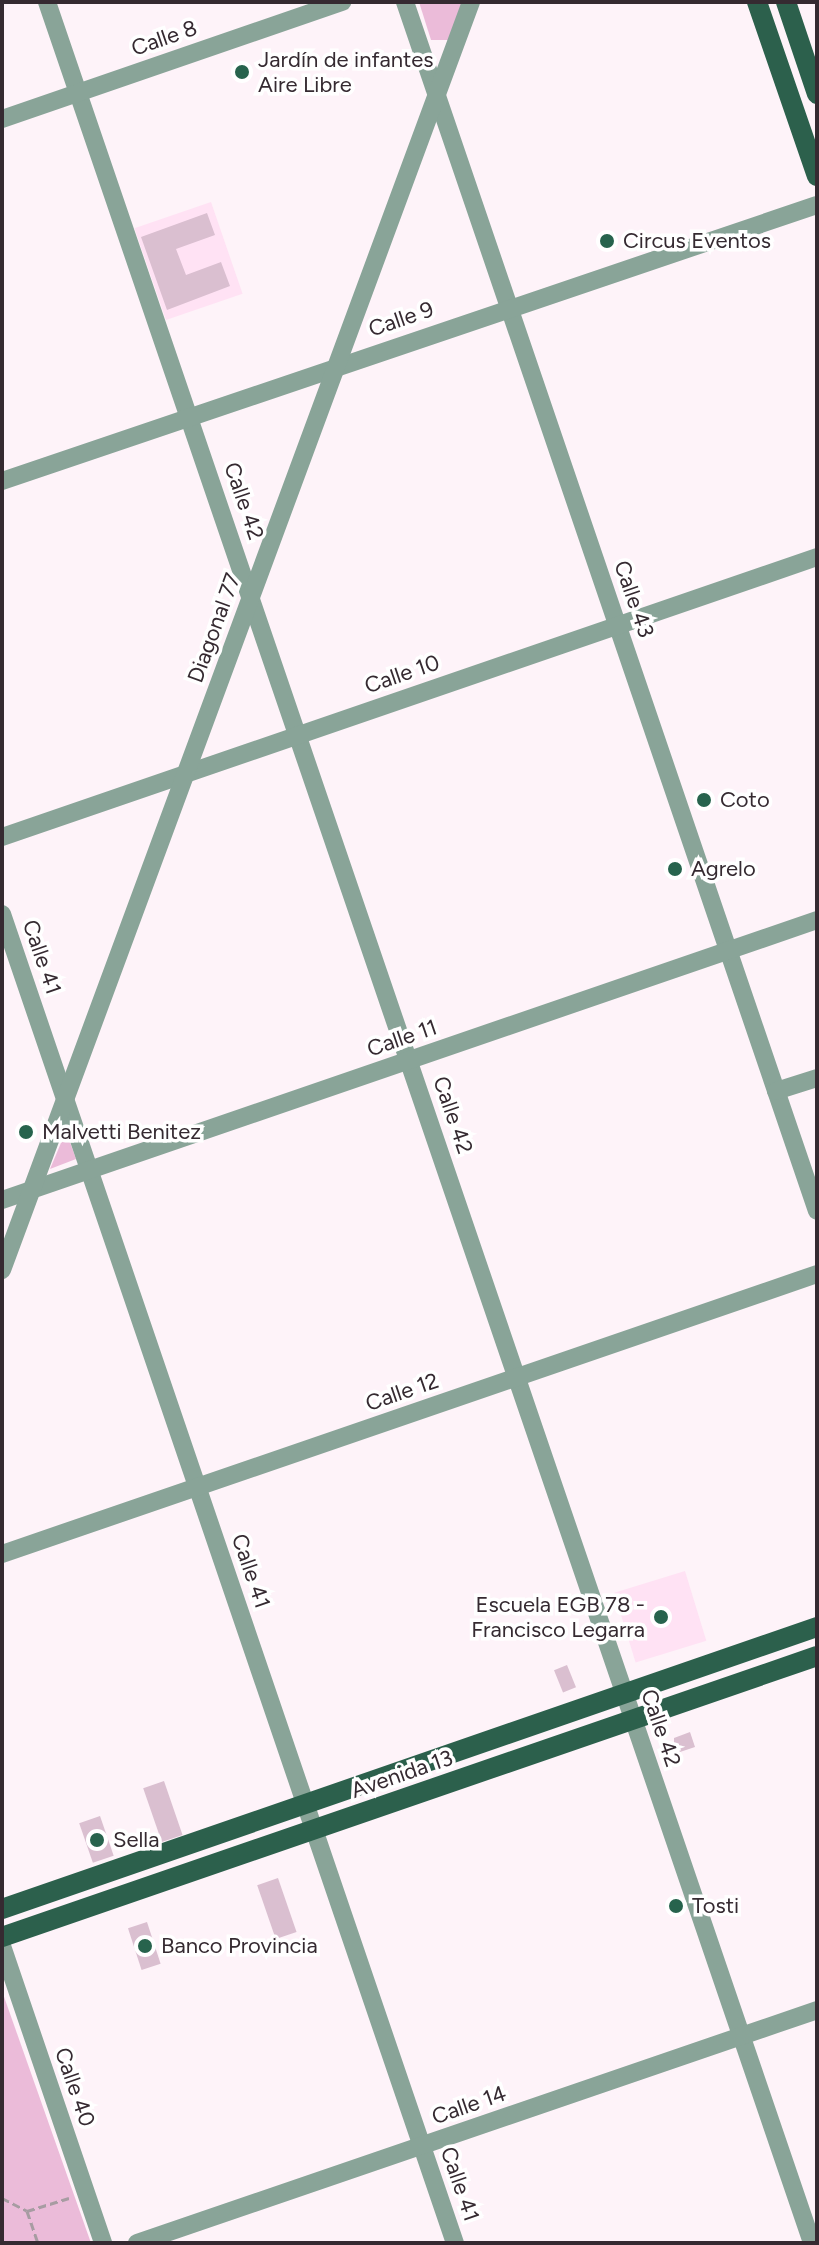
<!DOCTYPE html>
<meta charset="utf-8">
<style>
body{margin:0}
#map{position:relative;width:819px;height:2245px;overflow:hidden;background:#fef3f9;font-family:Figtree,sans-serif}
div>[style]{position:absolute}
.built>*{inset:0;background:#ffe2f4;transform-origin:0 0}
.green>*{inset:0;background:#ebbbd9}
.building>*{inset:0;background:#dabfd0;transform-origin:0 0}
.path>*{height:3px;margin-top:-1.5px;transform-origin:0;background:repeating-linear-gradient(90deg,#a79ca2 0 8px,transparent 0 12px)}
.minor>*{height:18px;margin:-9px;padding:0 9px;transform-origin:9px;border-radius:9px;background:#89a498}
.major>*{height:20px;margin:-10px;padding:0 10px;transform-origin:10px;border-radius:10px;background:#2c604c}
.dots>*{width:22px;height:22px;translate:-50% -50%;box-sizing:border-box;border:4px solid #fff;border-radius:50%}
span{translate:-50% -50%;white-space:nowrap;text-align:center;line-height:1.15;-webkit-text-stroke:7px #fff;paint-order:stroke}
.street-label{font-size:22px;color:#352a31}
.poi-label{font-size:22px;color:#352a31}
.left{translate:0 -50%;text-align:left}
.right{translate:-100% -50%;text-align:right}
.frame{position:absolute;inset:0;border:4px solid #352a31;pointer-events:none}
</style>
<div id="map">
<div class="built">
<div style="left:211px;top:202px;width:97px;height:81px;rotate:71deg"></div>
<div style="left:685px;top:1571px;width:73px;height:74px;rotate:73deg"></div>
</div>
<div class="green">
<div style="clip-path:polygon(419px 2px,465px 2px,451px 40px,431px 40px)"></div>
<div style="clip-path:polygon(66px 1131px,76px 1159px,50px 1169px)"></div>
<div style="clip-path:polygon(2px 1991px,91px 2243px,2px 2243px)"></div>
</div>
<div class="building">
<div style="clip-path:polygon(207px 213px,215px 235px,176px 249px,186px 275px,221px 262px,230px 286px,167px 310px,141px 237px)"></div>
<div style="left:567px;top:1665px;width:24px;height:14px;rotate:68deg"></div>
<div style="clip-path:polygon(690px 1732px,695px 1747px,674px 1754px,674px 1738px)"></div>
<div style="left:164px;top:1781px;width:57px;height:22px;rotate:71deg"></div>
<div style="left:100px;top:1816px;width:42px;height:22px;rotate:71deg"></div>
<div style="left:278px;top:1878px;width:57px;height:22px;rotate:71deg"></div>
<div style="left:147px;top:1922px;width:44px;height:20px;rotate:72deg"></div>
</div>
<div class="path">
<div style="left:2px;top:2198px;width:28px;rotate:27deg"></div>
<div style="left:27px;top:2211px;width:34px;rotate:71deg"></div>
<div style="left:27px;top:2211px;width:44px;rotate:-17.2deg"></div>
</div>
<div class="minor">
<div style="left:47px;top:2px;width:2368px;rotate:71.15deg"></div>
<div style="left:405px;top:2px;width:1277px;rotate:71.18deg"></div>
<div style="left:2px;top:119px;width:360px;rotate:-19deg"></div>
<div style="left:2px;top:481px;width:860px;rotate:-18.71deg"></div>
<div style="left:2px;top:837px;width:862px;rotate:-18.96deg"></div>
<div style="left:2px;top:914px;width:1404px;rotate:71.18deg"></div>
<div style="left:776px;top:1091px;width:43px;rotate:-17.6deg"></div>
<div style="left:2px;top:1200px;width:862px;rotate:-18.96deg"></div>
<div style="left:2px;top:1270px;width:1352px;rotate:-69.7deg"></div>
<div style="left:2px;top:1554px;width:862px;rotate:-18.96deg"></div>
<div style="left:2px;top:1946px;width:314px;rotate:71.2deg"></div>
<div style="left:137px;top:2243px;width:719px;rotate:-18.91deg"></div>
</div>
<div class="major">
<div style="left:757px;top:2px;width:184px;rotate:71deg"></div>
<div style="left:786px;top:2px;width:97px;rotate:71.4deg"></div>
<div style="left:2px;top:1909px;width:862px;rotate:-19.09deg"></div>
<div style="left:2px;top:1937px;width:862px;rotate:-19.02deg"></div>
</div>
<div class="dots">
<div style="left:242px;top:72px;background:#27634d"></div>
<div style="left:607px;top:241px;background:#27634d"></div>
<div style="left:704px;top:800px;background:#27634d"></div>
<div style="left:675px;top:869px;background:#27634d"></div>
<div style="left:26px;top:1132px;background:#27634d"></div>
<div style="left:661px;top:1617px;background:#27634d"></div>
<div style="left:97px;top:1840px;background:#27634d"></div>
<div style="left:676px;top:1906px;background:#27634d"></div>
<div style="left:145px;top:1946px;background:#27634d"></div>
</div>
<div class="street-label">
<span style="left:164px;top:38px;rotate:-19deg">Calle 8</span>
<span style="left:401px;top:319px;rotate:-19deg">Calle 9</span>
<span style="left:244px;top:501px;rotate:71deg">Calle 42</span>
<span style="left:634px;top:599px;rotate:71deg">Calle 43</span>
<span style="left:214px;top:628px;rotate:-70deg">Diagonal 77</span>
<span style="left:402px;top:674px;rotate:-19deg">Calle 10</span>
<span style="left:42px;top:957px;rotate:71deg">Calle 41</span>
<span style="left:402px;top:1038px;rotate:-19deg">Calle 11</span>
<span style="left:453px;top:1115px;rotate:71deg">Calle 42</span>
<span style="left:402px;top:1392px;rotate:-19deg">Calle 12</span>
<span style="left:251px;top:1571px;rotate:71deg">Calle 41</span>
<span style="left:661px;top:1728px;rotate:71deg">Calle 42</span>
<span style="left:402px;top:1774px;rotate:-19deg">Avenida 13</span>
<span style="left:75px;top:2087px;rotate:71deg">Calle 40</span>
<span style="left:469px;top:2105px;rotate:-19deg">Calle 14</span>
<span style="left:460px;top:2184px;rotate:71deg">Calle 41</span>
</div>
<div class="poi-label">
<span class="left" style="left:258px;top:72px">Jardín de infantes<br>Aire Libre</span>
<span class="left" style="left:623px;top:241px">Circus Eventos</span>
<span class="left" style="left:720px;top:800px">Coto</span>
<span class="left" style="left:691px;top:869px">Agrelo</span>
<span class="left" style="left:42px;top:1132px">Malvetti Benitez</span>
<span class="right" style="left:645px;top:1617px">Escuela EGB 78 -<br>Francisco Legarra</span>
<span class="left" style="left:113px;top:1840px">Sella</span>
<span class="left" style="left:692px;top:1906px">Tosti</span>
<span class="left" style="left:161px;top:1946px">Banco Provincia</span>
</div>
<div class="frame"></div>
</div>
